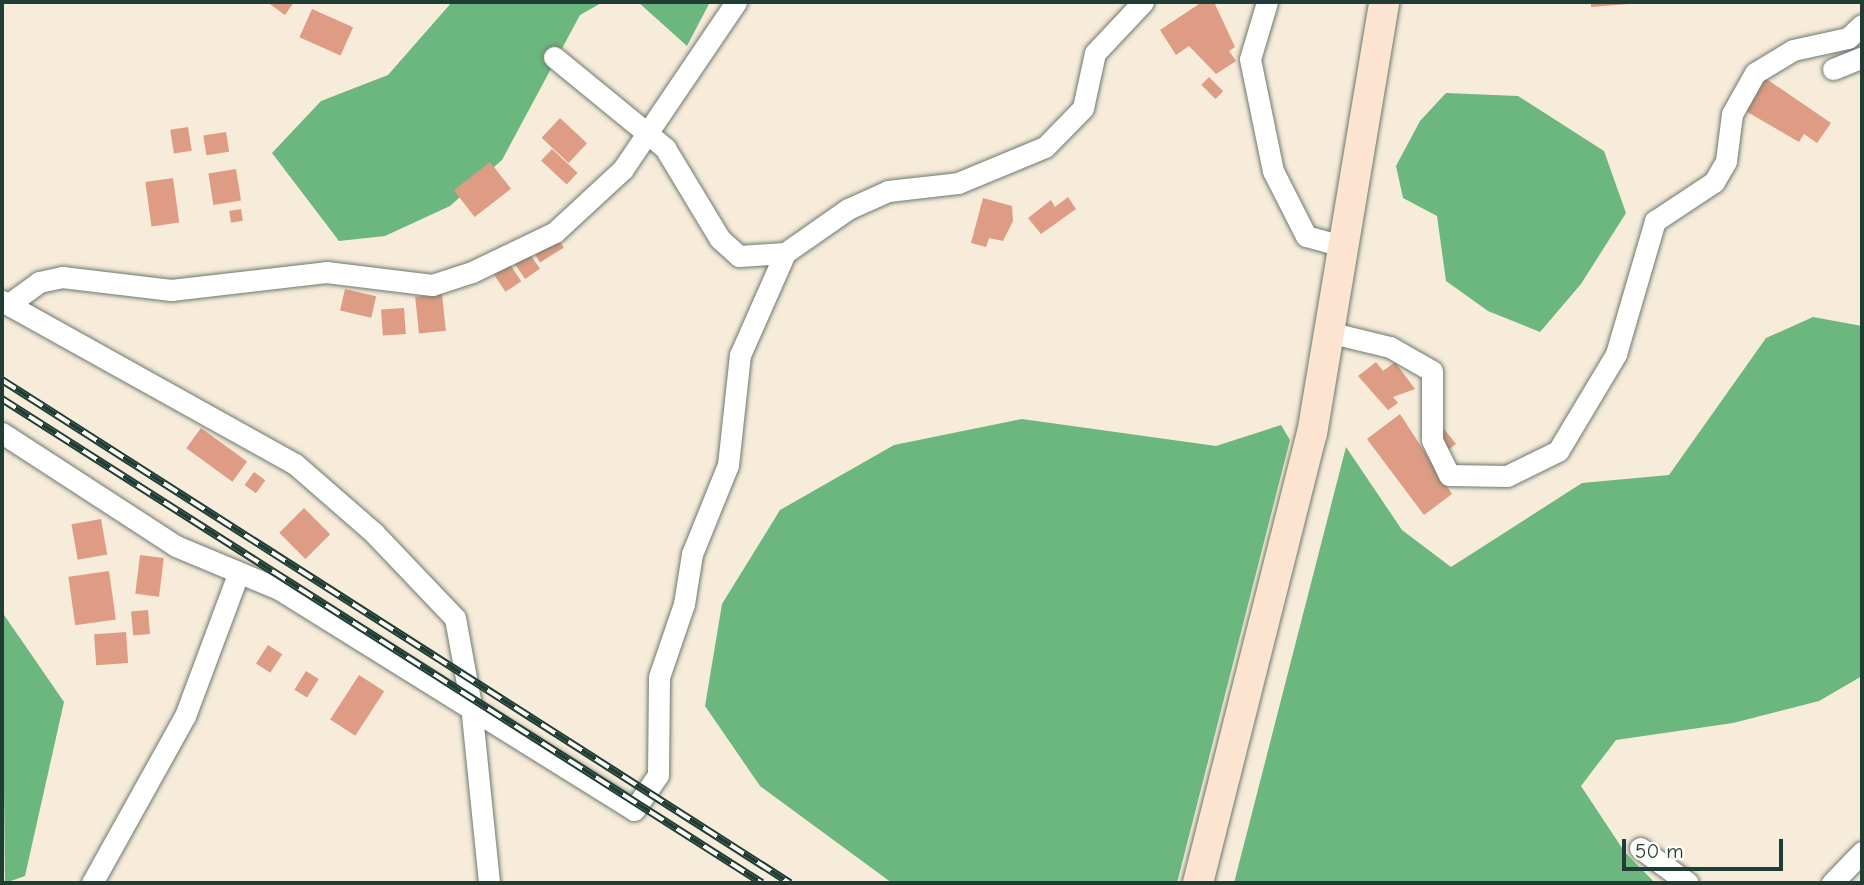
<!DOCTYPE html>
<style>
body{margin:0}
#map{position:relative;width:1864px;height:885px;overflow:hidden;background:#f7ecda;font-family:"Comic Neue",sans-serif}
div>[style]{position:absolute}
.forest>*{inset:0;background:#6cb77f}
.building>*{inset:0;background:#dd9c83;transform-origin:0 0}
.roads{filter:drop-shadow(0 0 2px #6b7a6e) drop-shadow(0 0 2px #6b7a6e)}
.street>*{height:21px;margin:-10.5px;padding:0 10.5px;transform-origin:10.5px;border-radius:10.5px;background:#fff}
.secondary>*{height:30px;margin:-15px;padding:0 15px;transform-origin:15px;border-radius:15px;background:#fde4d1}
.rail>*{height:8px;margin-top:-4px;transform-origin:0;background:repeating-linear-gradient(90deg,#fdfcf7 0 16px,#1f3d34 0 32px);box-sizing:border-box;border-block:2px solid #1f3d34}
span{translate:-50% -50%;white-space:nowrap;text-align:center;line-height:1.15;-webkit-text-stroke:6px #fdfcf7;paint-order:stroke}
.frame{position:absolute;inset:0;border:4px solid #1f3d34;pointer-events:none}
.scale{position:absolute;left:1622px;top:839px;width:161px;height:32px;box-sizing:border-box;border:4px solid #1f3d34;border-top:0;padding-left:9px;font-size:21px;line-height:24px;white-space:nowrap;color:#1f3d34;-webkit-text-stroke:5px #fdfcf7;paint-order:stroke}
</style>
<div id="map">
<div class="forest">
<div style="clip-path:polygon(452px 2px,603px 2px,580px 15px,502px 160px,450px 206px,385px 236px,339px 241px,272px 153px,321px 101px,388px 75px)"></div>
<div style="clip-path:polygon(638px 2px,710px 2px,687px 46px)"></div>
<div style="clip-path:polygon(1446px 93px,1518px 96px,1604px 151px,1626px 213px,1581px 284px,1540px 332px,1488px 311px,1446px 281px,1437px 216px,1403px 198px,1396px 166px,1420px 121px)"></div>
<div style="clip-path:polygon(1813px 317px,1862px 326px,1862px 676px,1819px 701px,1733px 723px,1616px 740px,1581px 786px,1624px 851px,1655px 883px,1234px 883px,1346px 447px,1402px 530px,1451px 567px,1582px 483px,1669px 475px,1766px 338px)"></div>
<div style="clip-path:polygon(1022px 419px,1216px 446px,1281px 425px,1290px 440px,1177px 883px,892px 883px,760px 786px,705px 706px,722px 604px,780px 510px,894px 445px)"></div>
<div style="clip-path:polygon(2px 612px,64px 702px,25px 876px,5px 883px)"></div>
</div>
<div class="building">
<div style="clip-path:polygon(267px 2px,294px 2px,285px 15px)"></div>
<div style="clip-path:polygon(1202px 2px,1214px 2px,1235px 47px,1229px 51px,1236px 61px,1216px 74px,1189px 46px,1176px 55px,1160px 30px)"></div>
<div style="clip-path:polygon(1591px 2px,1629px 2px,1629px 4px,1591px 7px)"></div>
<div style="left:312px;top:9px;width:45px;height:31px;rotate:24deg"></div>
<div style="left:1209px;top:77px;width:20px;height:11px;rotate:45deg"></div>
<div style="clip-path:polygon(1765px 78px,1831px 123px,1817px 143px,1804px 134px,1799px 142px,1744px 110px)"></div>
<div style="left:560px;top:118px;width:37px;height:27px;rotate:43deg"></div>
<div style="left:188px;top:127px;width:24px;height:18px;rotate:81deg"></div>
<div style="left:226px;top:132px;width:20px;height:23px;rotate:81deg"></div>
<div style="left:552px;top:149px;width:35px;height:16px;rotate:43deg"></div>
<div style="left:490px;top:162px;width:34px;height:46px;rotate:52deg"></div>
<div style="left:236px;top:169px;width:32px;height:28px;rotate:81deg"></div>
<div style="left:173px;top:178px;width:45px;height:28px;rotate:82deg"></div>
<div style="clip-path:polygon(1068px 197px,1076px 209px,1041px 234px,1028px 218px,1051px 200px,1055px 207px)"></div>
<div style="clip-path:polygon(983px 198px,1012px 206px,1013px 221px,1003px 241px,989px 238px,986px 247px,971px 243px)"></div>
<div style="left:241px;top:209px;width:12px;height:12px;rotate:81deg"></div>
<div style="left:559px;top:240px;width:9px;height:28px;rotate:58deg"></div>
<div style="left:529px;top:253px;width:19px;height:18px;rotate:55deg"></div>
<div style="left:509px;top:263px;width:22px;height:19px;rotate:56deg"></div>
<div style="left:345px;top:289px;width:32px;height:22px;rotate:13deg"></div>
<div style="left:442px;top:294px;width:37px;height:27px;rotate:84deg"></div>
<div style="left:404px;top:308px;width:26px;height:23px;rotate:86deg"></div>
<div style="clip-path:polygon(1376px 362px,1383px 371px,1395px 362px,1415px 389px,1393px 397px,1398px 403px,1388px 410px,1358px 376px)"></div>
<div style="clip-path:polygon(1400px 414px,1452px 494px,1424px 515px,1367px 439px)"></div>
<div style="left:201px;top:428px;width:57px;height:25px;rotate:36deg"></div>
<div style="left:1444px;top:429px;width:19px;height:9px;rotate:51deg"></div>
<div style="left:254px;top:472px;width:14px;height:16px;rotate:36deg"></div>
<div style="left:304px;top:508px;width:37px;height:35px;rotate:45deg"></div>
<div style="left:101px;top:519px;width:36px;height:30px;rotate:80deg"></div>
<div style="left:140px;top:555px;width:24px;height:39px;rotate:7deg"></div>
<div style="left:109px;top:571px;width:49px;height:41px;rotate:82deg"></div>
<div style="left:148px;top:610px;width:24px;height:17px;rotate:85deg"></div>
<div style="left:126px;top:632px;width:31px;height:32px;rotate:86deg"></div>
<div style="left:268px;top:645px;width:17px;height:22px;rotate:33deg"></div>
<div style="left:306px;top:671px;width:15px;height:22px;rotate:32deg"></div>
<div style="left:359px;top:675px;width:30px;height:53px;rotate:33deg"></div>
</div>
<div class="roads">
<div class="street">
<div style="left:1267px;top:2px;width:59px;rotate:106.6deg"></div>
<div style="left:1250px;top:59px;width:114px;rotate:78.4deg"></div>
<div style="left:1273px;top:171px;width:73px;rotate:63.1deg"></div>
<div style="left:1306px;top:236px;width:41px;rotate:15.4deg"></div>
<div style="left:554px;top:57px;width:144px;rotate:39.3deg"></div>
<div style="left:665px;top:148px;width:106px;rotate:58.9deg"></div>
<div style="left:720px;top:239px;width:25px;rotate:42deg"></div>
<div style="left:739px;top:256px;width:46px;rotate:-3.7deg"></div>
<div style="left:1833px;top:69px;width:31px;rotate:-22deg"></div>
<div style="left:2px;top:301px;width:335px;rotate:29.1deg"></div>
<div style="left:295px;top:464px;width:105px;rotate:41.1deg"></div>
<div style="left:374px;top:533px;width:117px;rotate:46.4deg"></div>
<div style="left:455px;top:618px;width:88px;rotate:79.6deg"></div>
<div style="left:471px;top:705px;width:179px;rotate:84.2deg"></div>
<div style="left:9px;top:304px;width:37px;rotate:-36deg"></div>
<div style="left:39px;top:282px;width:24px;rotate:-12deg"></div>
<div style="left:62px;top:277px;width:110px;rotate:6.8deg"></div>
<div style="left:171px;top:290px;width:156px;rotate:-6.6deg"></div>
<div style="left:326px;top:272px;width:107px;rotate:7deg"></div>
<div style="left:432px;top:285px;width:42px;rotate:-18deg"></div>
<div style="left:472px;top:272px;width:92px;rotate:-25.7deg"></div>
<div style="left:555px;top:232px;width:93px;rotate:-42.8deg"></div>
<div style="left:623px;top:169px;width:202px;rotate:-55.9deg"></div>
<div style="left:1332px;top:333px;width:60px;rotate:13.6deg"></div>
<div style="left:1390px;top:347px;width:48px;rotate:29.7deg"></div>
<div style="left:1432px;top:371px;width:69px;rotate:90deg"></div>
<div style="left:1432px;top:440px;width:39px;rotate:64deg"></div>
<div style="left:1449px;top:475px;width:58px;rotate:1deg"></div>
<div style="left:1507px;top:476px;width:57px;rotate:-26.1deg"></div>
<div style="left:1558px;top:451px;width:113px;rotate:-59.1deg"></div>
<div style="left:1616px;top:354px;width:139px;rotate:-73.7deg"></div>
<div style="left:1655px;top:221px;width:71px;rotate:-33.5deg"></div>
<div style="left:1714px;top:182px;width:24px;rotate:-60deg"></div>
<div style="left:1726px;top:161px;width:47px;rotate:-82.7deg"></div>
<div style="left:1732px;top:114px;width:47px;rotate:-60.7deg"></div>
<div style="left:1755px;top:73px;width:44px;rotate:-31.2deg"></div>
<div style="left:1793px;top:50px;width:56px;rotate:-12.3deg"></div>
<div style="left:1848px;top:38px;width:19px;rotate:-43deg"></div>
<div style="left:2px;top:433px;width:207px;rotate:33deg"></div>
<div style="left:176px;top:546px;width:112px;rotate:22.7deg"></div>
<div style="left:279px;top:589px;width:418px;rotate:31.9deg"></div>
<div style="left:634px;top:810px;width:42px;rotate:-55.6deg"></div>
<div style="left:658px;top:775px;width:98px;rotate:-89.4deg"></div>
<div style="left:659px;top:677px;width:77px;rotate:-71.1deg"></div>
<div style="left:684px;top:604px;width:51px;rotate:-80.9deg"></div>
<div style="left:692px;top:554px;width:96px;rotate:-68deg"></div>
<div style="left:728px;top:465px;width:111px;rotate:-83.8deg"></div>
<div style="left:740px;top:355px;width:111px;rotate:-66.2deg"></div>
<div style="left:785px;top:253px;width:77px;rotate:-34.9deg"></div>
<div style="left:848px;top:209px;width:44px;rotate:-24.2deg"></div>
<div style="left:888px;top:191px;width:70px;rotate:-6.5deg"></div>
<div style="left:958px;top:183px;width:94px;rotate:-22.5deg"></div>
<div style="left:1045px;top:147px;width:54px;rotate:-45.7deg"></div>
<div style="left:1083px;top:108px;width:56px;rotate:-77.7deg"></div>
<div style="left:1095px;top:53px;width:70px;rotate:-46.7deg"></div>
<div style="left:1640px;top:848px;width:59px;rotate:36.1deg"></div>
<div style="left:92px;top:883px;width:191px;rotate:-60.9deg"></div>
<div style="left:185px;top:716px;width:152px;rotate:-69.5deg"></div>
<div style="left:1832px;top:883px;width:43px;rotate:-45.9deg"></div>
</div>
<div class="secondary">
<div style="left:1198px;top:883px;width:463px;rotate:-75.8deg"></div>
<div style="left:1312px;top:434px;width:438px;rotate:-80.5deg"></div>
</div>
</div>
<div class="rail">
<div style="left:2px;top:380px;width:935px;rotate:32.55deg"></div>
<div style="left:2px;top:399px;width:901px;rotate:32.49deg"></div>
</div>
<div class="frame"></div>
<div class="scale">50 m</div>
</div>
